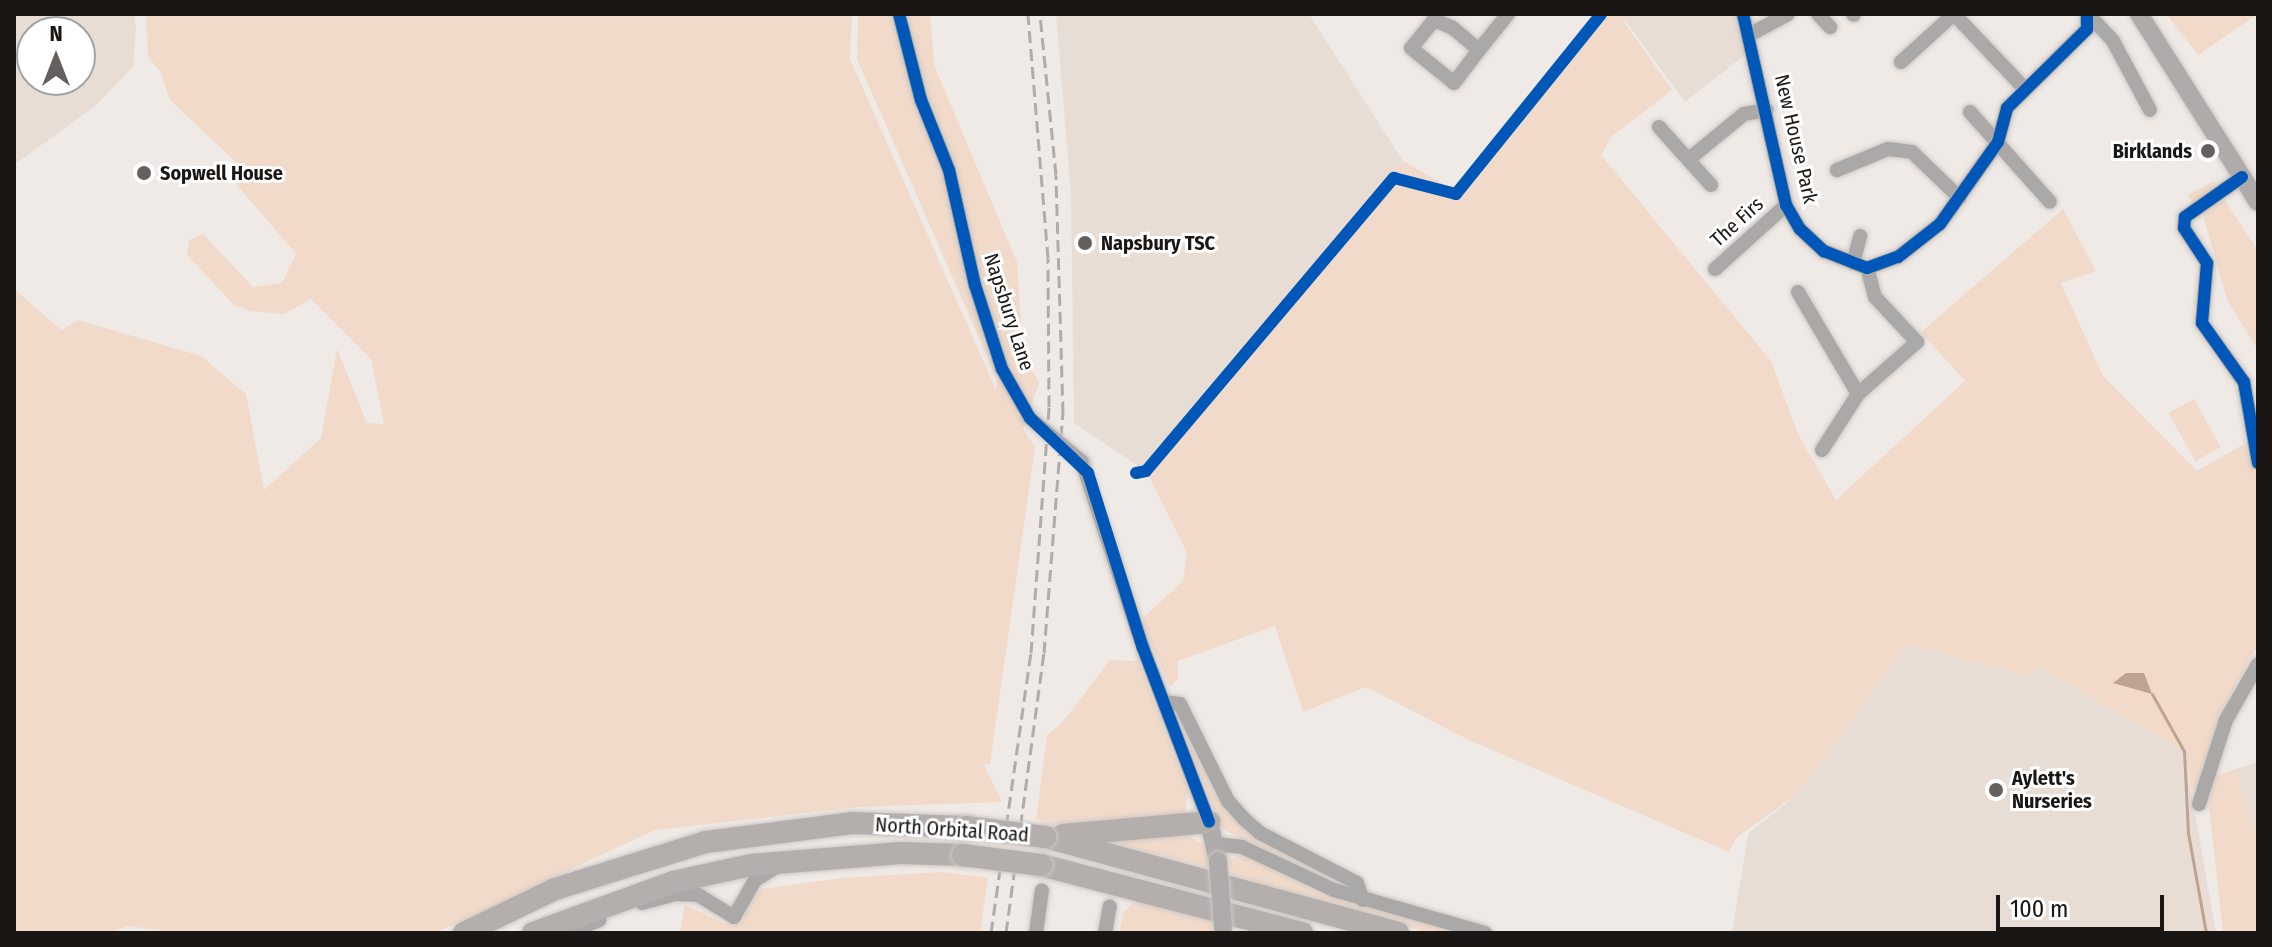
<!DOCTYPE html>
<style>
body{margin:0}
#map{position:relative;width:2272px;height:947px;overflow:hidden;background:#f0eae6;font-family:"Fira Sans Condensed",sans-serif}
div>[style]{position:absolute}
.built>*{inset:0;background:#e8ddd5}
.green>*{inset:0;background:#f1daca;transform-origin:0 0}
.water>*{inset:0;background:#bfa391}
.stream>*{height:3px;margin:-1.5px;padding:0 1.5px;transform-origin:1.5px;border-radius:1.5px;background:#bfa391}
.roads{filter:drop-shadow(0 0 2px #cdc8c5) drop-shadow(0 0 2px #cdc8c5)}
.minor>*{height:14px;margin:-7px;padding:0 7px;transform-origin:7px;border-radius:7px;background:#aaa9a7}
.major>*{height:18px;margin:-9px;padding:0 9px;transform-origin:9px;border-radius:9px;background:#afabaa}
.highway>*{height:22px;margin:-11px;padding:0 11px;transform-origin:11px;border-radius:11px;background:#b4afad}
.rail>*{height:3px;margin-top:-1.5px;transform-origin:0;background:repeating-linear-gradient(90deg,#afacaa 0 12px,transparent 0 18px)}
.bridges{filter:drop-shadow(0 0 2px #cdc8c5) drop-shadow(0 0 2px #cdc8c5)}
.minor-bridge>*{height:14px;margin:-7px;padding:0 7px;transform-origin:7px;border-radius:7px;background:#aaa9a7}
.major-bridge>*{height:18px;margin:-9px;padding:0 9px;transform-origin:9px;border-radius:9px;background:#afabaa}
.highway-bridge>*{height:22px;margin:-11px;padding:0 11px;transform-origin:11px;border-radius:11px;background:#b4afad}
.cycleway>*{height:12px;margin:-6px;padding:0 6px;transform-origin:6px;border-radius:6px;background:#0057b8}
.dots>*{width:22px;height:22px;translate:-50% -50%;box-sizing:border-box;border:4px solid #fff;border-radius:50%}
span{translate:-50% -50%;white-space:nowrap;text-align:center;line-height:1.15;-webkit-text-stroke:6px #fff;paint-order:stroke}
.street-label{font-size:20px;color:#191614}
.poi-label{font-size:20px;color:#191614;font-weight:700}
.right{translate:-100% -50%;text-align:right}
.left{translate:0 -50%;text-align:left}
.frame{position:absolute;inset:0;border:16px solid #191614;pointer-events:none}
.north{position:absolute;left:16px;top:16px;width:80px;height:80px;box-sizing:border-box;background:#fff;border:2px solid #a3a2a1;border-radius:50%;rotate:0deg;font-size:22px;font-weight:700;line-height:32px;text-align:center;color:#191614}
.north::after{content:'';display:block;margin:auto;width:28px;height:36px;background:#64605e;clip-path:polygon(50% 0,100% 100%,50% 72%,0 100%)}
.scale{position:absolute;left:1996px;top:895px;width:168px;height:36px;box-sizing:border-box;border:4px solid #191614;border-top:0;padding-left:10px;font-size:24px;line-height:28px;white-space:nowrap;color:#191614;-webkit-text-stroke:6px #fff;paint-order:stroke}
</style>
<div id="map">
<div class="built">
<div style="clip-path:polygon(evenodd,14px 14px,134px 14px,136px 28px,133px 67px,95px 106px,14px 165px,14px 14px,32px 32px,80px 32px,80px 80px,32px 80px,32px 32px)"></div>
<div style="clip-path:polygon(1056px 14px,1309px 14px,1403px 161px,1146px 471px,1074px 423px,1071px 196px)"></div>
<div style="clip-path:polygon(1629px 14px,1738px 14px,1751px 50px,1685px 102px,1625px 20px)"></div>
<div style="clip-path:polygon(1907px 645px,2028px 676px,2039px 668px,2184px 751px,2216px 933px,1732px 933px,1748px 834px,1800px 792px)"></div>
<div style="clip-path:polygon(2258px 762px,2258px 842px,2236px 769px)"></div>
</div>
<div class="green">
<div style="clip-path:polygon(146px 14px,852px 14px,850px 59px,996px 390px,997px 379px,857px 59px,858px 14px,930px 14px,934px 65px,1017px 262px,1023px 352px,1039px 383px,1023px 429px,1035px 447px,990px 764px,984px 765px,1002px 802px,858px 807px,655px 830px,435px 933px,185px 933px,127px 926px,110px 933px,14px 933px,14px 289px,61px 330px,78px 320px,201px 356px,246px 394px,264px 490px,321px 438px,337px 349px,367px 423px,384px 424px,371px 359px,311px 299px,284px 314px,251px 311px,234px 305px,187px 255px,189px 240px,203px 234px,253px 287px,282px 283px,296px 254px,232px 179px,240px 166px,170px 100px,160px 71px,148px 57px)"></div>
<div style="clip-path:polygon(1600px 14px,1628px 14px,1624px 22px,1672px 90px,1612px 136px,1601px 155px,1771px 361px,1798px 434px,1836px 500px,1965px 381px,1921px 332px,2063px 209px,2096px 271px,2061px 283px,2103px 376px,2197px 471px,2258px 436px,2249px 451px,2258px 483px,2258px 645px,2235px 686px,2200px 788px,2191px 789px,2184px 751px,2039px 668px,2028px 676px,1907px 645px,1800px 792px,1737px 837px,1729px 852px,1469px 740px,1366px 687px,1303px 712px,1275px 626px,1178px 661px,1178px 679px,1170px 686px,1141px 620px,1183px 581px,1187px 553px,1146px 471px,1403px 161px,1454px 190px)"></div>
<div style="clip-path:polygon(2166px 14px,2258px 14px,2198px 55px)"></div>
<div style="clip-path:polygon(2213px 182px,2258px 251px,2258px 350px,2227px 300px,2203px 215px,2187px 195px)"></div>
<div style="left:2194px;top:399px;width:55px;height:29px;rotate:61deg"></div>
<div style="clip-path:polygon(1110px 660px,1138px 661px,1188px 791px,1185px 812px,1176px 819px,1107px 825px,1054px 825px,1036px 819px,1047px 735px,1061px 724px)"></div>
<div style="clip-path:polygon(1191px 736px,1226px 805px,1329px 875px,1327px 883px,1221px 828px,1186px 739px)"></div>
<div style="clip-path:polygon(2236px 769px,2258px 842px,2258px 933px,2223px 933px,2209px 807px,2214px 776px)"></div>
<div style="clip-path:polygon(1184px 834px,1206px 846px,1211px 868px,1103px 840px)"></div>
<div style="clip-path:polygon(1241px 855px,1320px 893px,1465px 933px,1428px 933px,1231px 874px,1230px 860px)"></div>
<div style="clip-path:polygon(941px 872px,988px 878px,980px 933px,680px 933px,685px 905px,724px 923px,742px 921px,755px 890px,841px 878px)"></div>
<div style="clip-path:polygon(1142px 896px,1211px 915px,1214px 933px,1119px 933px,1124px 911px)"></div>
</div>
<div class="water">
<div style="clip-path:polygon(2126px 673px,2144px 673px,2152px 694px,2113px 683px)"></div>
</div>
<div class="stream">
<div style="left:2152px;top:694px;width:65px;rotate:60.7deg"></div>
<div style="left:2184px;top:751px;width:82px;rotate:87.2deg"></div>
<div style="left:2188px;top:833px;width:102px;rotate:79.8deg"></div>
</div>
<div class="roads">
<div class="minor">
<div style="left:899px;top:14px;width:89px;rotate:75.7deg"></div>
<div style="left:921px;top:100px;width:75px;rotate:68.2deg"></div>
<div style="left:949px;top:170px;width:118px;rotate:77.3deg"></div>
<div style="left:975px;top:285px;width:88px;rotate:72.2deg"></div>
<div style="left:1002px;top:369px;width:56px;rotate:60.3deg"></div>
<div style="left:1743px;top:14px;width:196px;rotate:77.3deg"></div>
<div style="left:1786px;top:205px;width:28px;rotate:60deg"></div>
<div style="left:1800px;top:229px;width:33px;rotate:43deg"></div>
<div style="left:1824px;top:251px;width:46px;rotate:21.6deg"></div>
<div style="left:1867px;top:268px;width:33px;rotate:-20deg"></div>
<div style="left:1898px;top:257px;width:53px;rotate:-38.2deg"></div>
<div style="left:1940px;top:224px;width:100px;rotate:-54.7deg"></div>
<div style="left:1998px;top:142px;width:35px;rotate:-75deg"></div>
<div style="left:2007px;top:108px;width:112px;rotate:-44.6deg"></div>
<div style="left:2087px;top:29px;width:15px;rotate:-90deg"></div>
<div style="left:1818px;top:14px;width:18px;rotate:47deg"></div>
<div style="left:1853px;top:14px;width:1px;rotate:45deg"></div>
<div style="left:1954px;top:14px;width:100px;rotate:46.6deg"></div>
<div style="left:2088px;top:14px;width:37px;rotate:47deg"></div>
<div style="left:2113px;top:41px;width:78px;rotate:61.8deg"></div>
<div style="left:1751px;top:34px;width:42px;rotate:-28.4deg"></div>
<div style="left:1479px;top:50px;width:34px;rotate:-140deg"></div>
<div style="left:1453px;top:28px;width:21px;rotate:-157deg"></div>
<div style="left:1434px;top:20px;width:36px;rotate:129deg"></div>
<div style="left:1411px;top:48px;width:55px;rotate:39.1deg"></div>
<div style="left:1454px;top:83px;width:41px;rotate:-52.9deg"></div>
<div style="left:1479px;top:50px;width:46px;rotate:-51.1deg"></div>
<div style="left:1901px;top:62px;width:72px;rotate:-42.2deg"></div>
<div style="left:1970px;top:112px;width:120px;rotate:48.4deg"></div>
<div style="left:1659px;top:127px;width:78px;rotate:48.1deg"></div>
<div style="left:1689px;top:159px;width:71px;rotate:-39.3deg"></div>
<div style="left:1744px;top:114px;width:23px;rotate:-10deg"></div>
<div style="left:1837px;top:170px;width:55px;rotate:-22.4deg"></div>
<div style="left:1888px;top:149px;width:24px;rotate:7deg"></div>
<div style="left:1912px;top:152px;width:66px;rotate:43.8deg"></div>
<div style="left:2242px;top:177px;width:70px;rotate:144.9deg"></div>
<div style="left:2185px;top:217px;width:11px;rotate:95deg"></div>
<div style="left:2184px;top:228px;width:42px;rotate:56.7deg"></div>
<div style="left:2207px;top:263px;width:60px;rotate:94.8deg"></div>
<div style="left:2202px;top:323px;width:72px;rotate:54.6deg"></div>
<div style="left:2244px;top:382px;width:82px;rotate:80.2deg"></div>
<div style="left:1853px;top:263px;width:28px;rotate:-75deg"></div>
<div style="left:1715px;top:269px;width:96px;rotate:-42deg"></div>
<div style="left:1798px;top:292px;width:118px;rotate:59.5deg"></div>
<div style="left:1858px;top:394px;width:79px;rotate:-41.4deg"></div>
<div style="left:1917px;top:342px;width:62px;rotate:-133deg"></div>
<div style="left:1875px;top:297px;width:30px;rotate:-105deg"></div>
<div style="left:1822px;top:450px;width:67px;rotate:-57.3deg"></div>
<div style="left:1082px;top:462px;width:196px;rotate:71.8deg"></div>
<div style="left:1143px;top:648px;width:186px;rotate:69.2deg"></div>
<div style="left:1164px;top:702px;width:16px;rotate:7deg"></div>
<div style="left:1180px;top:704px;width:108px;rotate:63.7deg"></div>
<div style="left:1228px;top:801px;width:24px;rotate:48deg"></div>
<div style="left:1244px;top:819px;width:21px;rotate:41deg"></div>
<div style="left:1260px;top:833px;width:109px;rotate:27.3deg"></div>
<div style="left:1357px;top:883px;width:18px;rotate:71deg"></div>
<div style="left:2199px;top:804px;width:88px;rotate:-72.2deg"></div>
<div style="left:2226px;top:720px;width:64px;rotate:-60.3deg"></div>
<div style="left:1215px;top:844px;width:27px;rotate:6deg"></div>
<div style="left:1242px;top:847px;width:102px;rotate:25.1deg"></div>
<div style="left:1334px;top:890px;width:157px;rotate:15.9deg"></div>
<div style="left:642px;top:903px;width:34px;rotate:-15deg"></div>
<div style="left:675px;top:894px;width:23px;rotate:2deg"></div>
<div style="left:698px;top:895px;width:42px;rotate:31.4deg"></div>
<div style="left:734px;top:917px;width:43px;rotate:-60.4deg"></div>
<div style="left:755px;top:880px;width:25px;rotate:-32deg"></div>
<div style="left:567px;top:933px;width:35px;rotate:-22deg"></div>
<div style="left:1036px;top:933px;width:43px;rotate:-82.1deg"></div>
<div style="left:1105px;top:933px;width:27px;rotate:-80deg"></div>
</div>
<div class="major">
<div style="left:2139px;top:14px;width:222px;rotate:57.7deg"></div>
<div style="left:1209px;top:822px;width:40px;rotate:77deg"></div>
</div>
<div class="highway">
<div style="left:1063px;top:835px;width:147px;rotate:-5.1deg"></div>
<div style="left:1045px;top:837px;width:366px;rotate:15.2deg"></div>
<div style="left:1041px;top:865px;width:270px;rotate:14.6deg"></div>
<div style="left:464px;top:933px;width:101px;rotate:-25.8deg"></div>
<div style="left:555px;top:889px;width:158px;rotate:-17.3deg"></div>
<div style="left:706px;top:842px;width:147px;rotate:-7.4deg"></div>
<div style="left:852px;top:823px;width:114px;rotate:2deg"></div>
<div style="left:533px;top:933px;width:149px;rotate:-20deg"></div>
<div style="left:673px;top:882px;width:80px;rotate:-12.3deg"></div>
<div style="left:751px;top:865px;width:150px;rotate:-4.6deg"></div>
<div style="left:901px;top:853px;width:62px;rotate:1.8deg"></div>
</div>
</div>
<div class="rail">
<div style="left:991px;top:933px;width:283px;rotate:-81.9deg"></div>
<div style="left:1031px;top:653px;width:247px;rotate:-85.8deg"></div>
<div style="left:1049px;top:407px;width:149px;rotate:-90.4deg"></div>
<div style="left:1048px;top:258px;width:245px;rotate:-94.7deg"></div>
<div style="left:1006px;top:933px;width:283px;rotate:-82.3deg"></div>
<div style="left:1044px;top:653px;width:241px;rotate:-85.5deg"></div>
<div style="left:1063px;top:413px;width:238px;rotate:-91.7deg"></div>
<div style="left:1056px;top:175px;width:162px;rotate:-95.7deg"></div>
</div>
<div class="bridges">
<div class="minor-bridge">
<div style="left:1030px;top:418px;width:68px;rotate:40.2deg"></div>
</div>
<div class="major-bridge">
<div style="left:1218px;top:861px;width:67px;rotate:85.7deg"></div>
</div>
<div class="highway-bridge">
<div style="left:966px;top:827px;width:80px;rotate:7.2deg"></div>
<div style="left:963px;top:855px;width:79px;rotate:7.3deg"></div>
</div>
</div>
<div class="cycleway">
<div style="left:899px;top:14px;width:89px;rotate:75.7deg"></div>
<div style="left:921px;top:100px;width:75px;rotate:68.2deg"></div>
<div style="left:949px;top:170px;width:118px;rotate:77.3deg"></div>
<div style="left:975px;top:285px;width:88px;rotate:72.2deg"></div>
<div style="left:1002px;top:369px;width:56px;rotate:60.3deg"></div>
<div style="left:1030px;top:418px;width:80px;rotate:43.5deg"></div>
<div style="left:1088px;top:473px;width:183px;rotate:72.6deg"></div>
<div style="left:1143px;top:648px;width:186px;rotate:69.2deg"></div>
<div style="left:1743px;top:14px;width:196px;rotate:77.3deg"></div>
<div style="left:1786px;top:205px;width:28px;rotate:60deg"></div>
<div style="left:1800px;top:229px;width:33px;rotate:43deg"></div>
<div style="left:1824px;top:251px;width:46px;rotate:21.6deg"></div>
<div style="left:1867px;top:268px;width:33px;rotate:-20deg"></div>
<div style="left:1898px;top:257px;width:53px;rotate:-38.2deg"></div>
<div style="left:1940px;top:224px;width:100px;rotate:-54.7deg"></div>
<div style="left:1998px;top:142px;width:35px;rotate:-75deg"></div>
<div style="left:2007px;top:108px;width:112px;rotate:-44.6deg"></div>
<div style="left:2087px;top:29px;width:15px;rotate:-90deg"></div>
<div style="left:2242px;top:177px;width:70px;rotate:144.9deg"></div>
<div style="left:2185px;top:217px;width:11px;rotate:95deg"></div>
<div style="left:2184px;top:228px;width:42px;rotate:56.7deg"></div>
<div style="left:2207px;top:263px;width:60px;rotate:94.8deg"></div>
<div style="left:2202px;top:323px;width:72px;rotate:54.6deg"></div>
<div style="left:2244px;top:382px;width:82px;rotate:80.2deg"></div>
<div style="left:1136px;top:473px;width:10px;rotate:-11deg"></div>
<div style="left:1146px;top:471px;width:384px;rotate:-49.8deg"></div>
<div style="left:1394px;top:178px;width:64px;rotate:14.5deg"></div>
<div style="left:1456px;top:194px;width:231px;rotate:-51.1deg"></div>
</div>
<div class="dots">
<div style="left:2208px;top:151px;background:#64605e"></div>
<div style="left:144px;top:173px;background:#64605e"></div>
<div style="left:1085px;top:243px;background:#64605e"></div>
<div style="left:1996px;top:790px;background:#64605e"></div>
</div>
<div class="street-label">
<span style="left:1796px;top:139px;rotate:77deg">New House Park</span>
<span style="left:1737px;top:222px;rotate:-42deg">The Firs</span>
<span style="left:1009px;top:312px;rotate:72deg">Napsbury Lane</span>
<span style="left:952px;top:830px;rotate:4deg">North Orbital Road</span>
</div>
<div class="poi-label">
<span class="right" style="left:2192px;top:151px">Birklands</span>
<span class="left" style="left:160px;top:173px">Sopwell House</span>
<span class="left" style="left:1101px;top:243px">Napsbury TSC</span>
<span class="left" style="left:2012px;top:790px">Aylett's<br>Nurseries</span>
</div>
<div class="frame"></div>
<div class="north">N</div>
<div class="scale">100 m</div>
</div>
